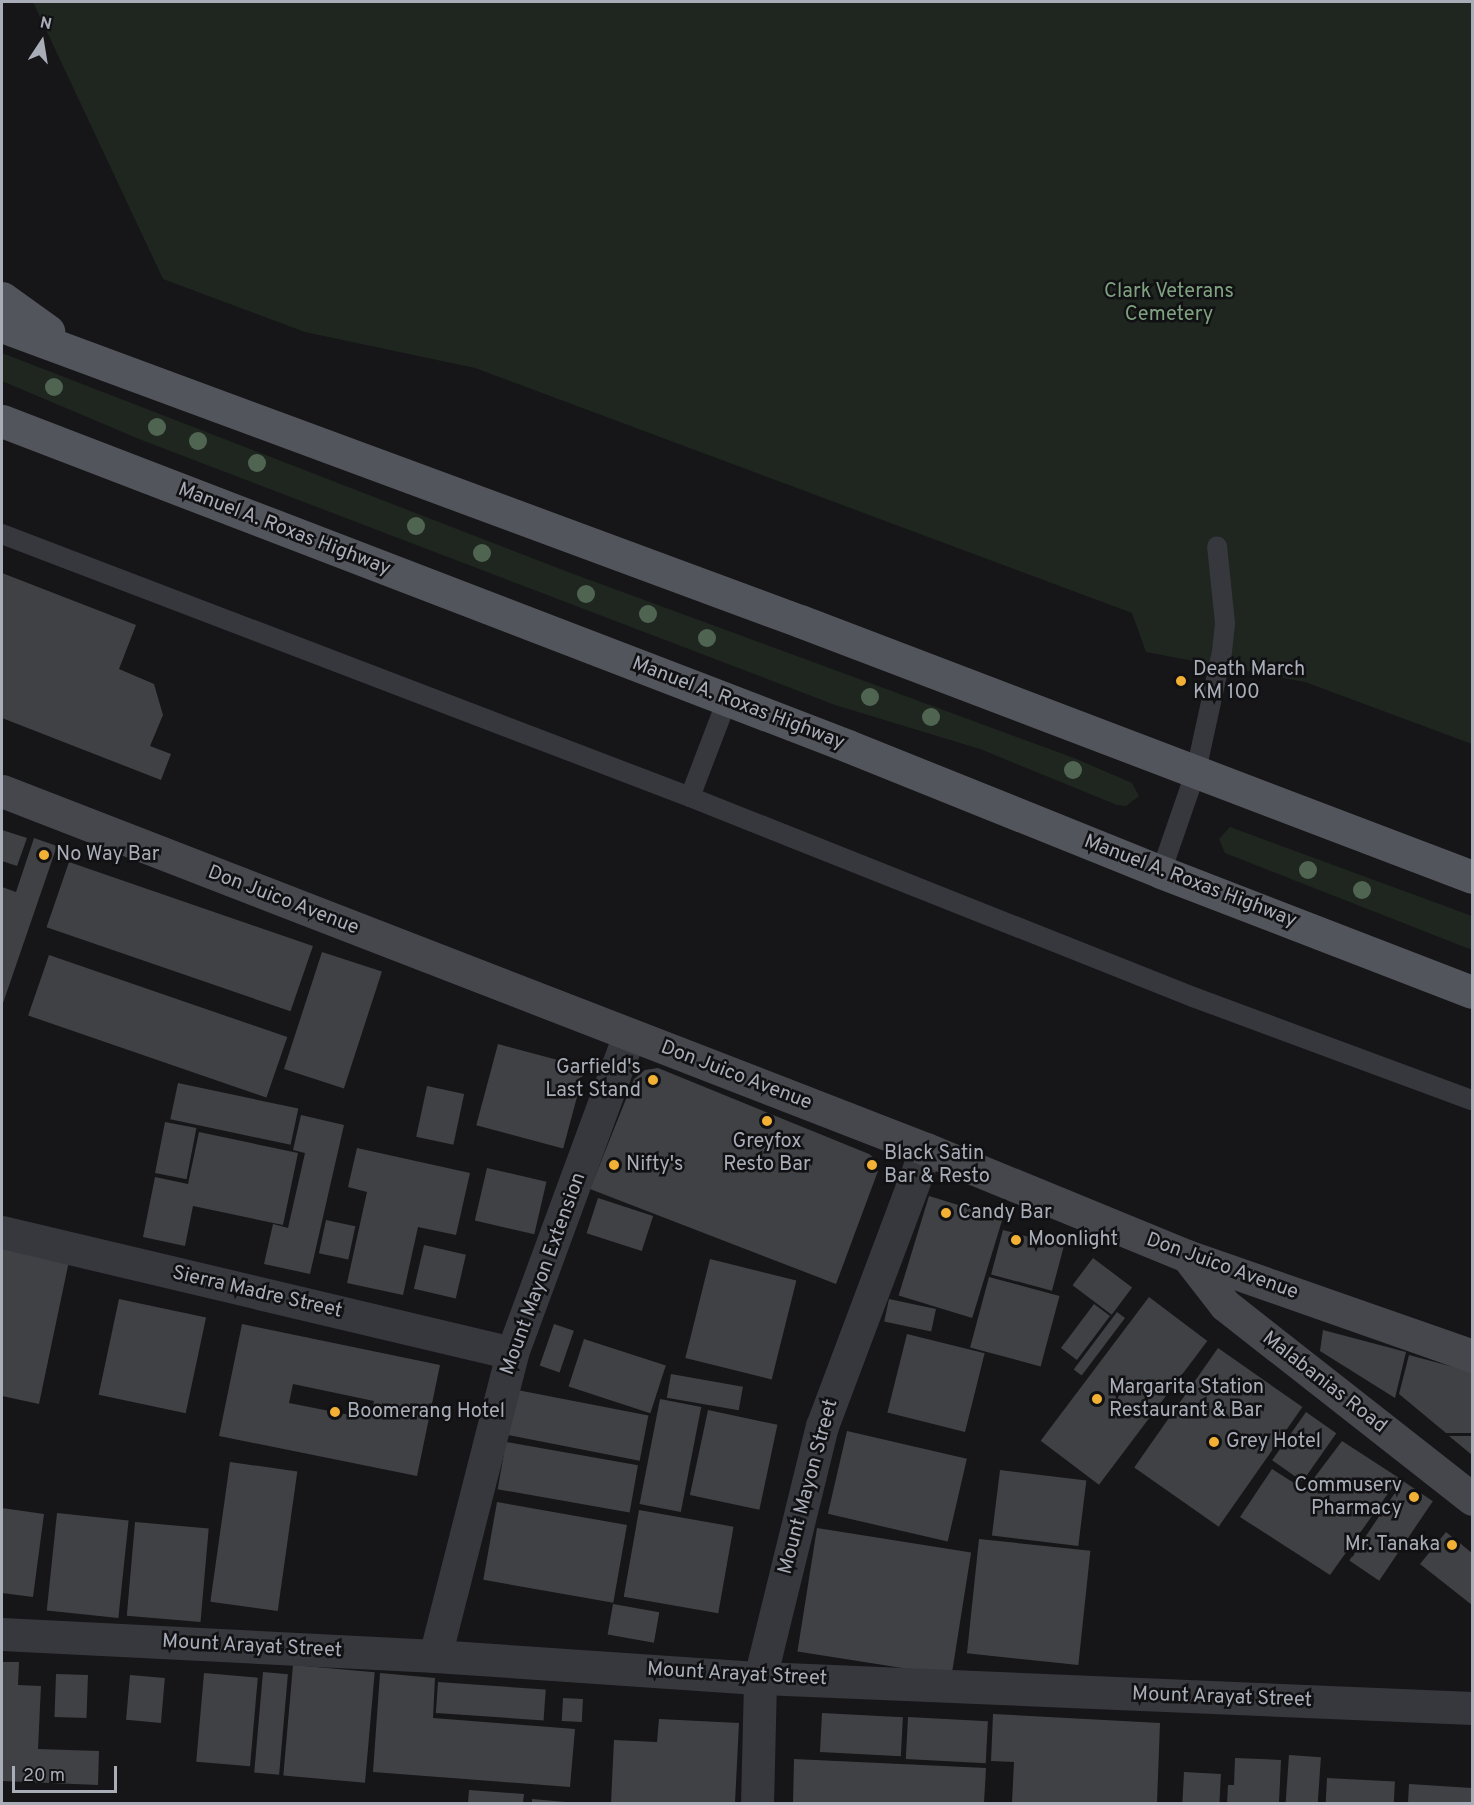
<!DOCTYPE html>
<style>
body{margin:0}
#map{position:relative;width:1474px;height:1805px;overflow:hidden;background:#161618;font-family:Overpass,sans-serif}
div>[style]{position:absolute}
.green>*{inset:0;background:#1e261f}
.building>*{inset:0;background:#404145;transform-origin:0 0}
.lane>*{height:20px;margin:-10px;padding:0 10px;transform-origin:10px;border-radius:10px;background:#37383d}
.street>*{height:33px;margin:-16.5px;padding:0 16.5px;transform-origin:16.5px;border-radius:16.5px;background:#37383d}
.secondary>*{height:33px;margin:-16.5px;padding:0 16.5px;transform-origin:16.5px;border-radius:16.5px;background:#45474d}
.primary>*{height:33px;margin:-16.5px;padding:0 16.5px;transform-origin:16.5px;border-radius:16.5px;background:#53555c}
.trees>*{width:18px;height:18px;margin:-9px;border-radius:50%;background:#506452}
.dots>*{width:16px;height:16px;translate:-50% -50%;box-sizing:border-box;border:3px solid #111113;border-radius:50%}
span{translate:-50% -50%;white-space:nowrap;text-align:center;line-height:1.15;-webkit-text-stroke:5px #111113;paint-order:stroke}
.park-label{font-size:20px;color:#7fa381}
.street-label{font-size:20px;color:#a8adb8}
.poi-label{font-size:20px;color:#a8adb8}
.left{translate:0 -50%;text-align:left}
.right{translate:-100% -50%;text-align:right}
.frame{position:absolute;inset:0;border:3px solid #a8adb8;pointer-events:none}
.north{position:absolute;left:12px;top:12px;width:60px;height:60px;-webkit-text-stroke:4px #111113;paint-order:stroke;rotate:12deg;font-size:16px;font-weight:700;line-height:24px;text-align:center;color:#a8adb8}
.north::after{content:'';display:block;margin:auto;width:21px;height:27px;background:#a8adb8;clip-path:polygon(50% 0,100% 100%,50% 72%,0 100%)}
.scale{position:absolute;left:12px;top:1766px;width:105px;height:27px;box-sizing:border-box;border:3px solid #a8adb8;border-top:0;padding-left:8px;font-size:18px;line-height:21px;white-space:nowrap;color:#a8adb8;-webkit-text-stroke:4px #111113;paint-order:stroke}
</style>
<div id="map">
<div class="green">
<div style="clip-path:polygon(33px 2px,1472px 2px,1472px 744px,1305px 682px,1146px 652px,1132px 613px,475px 368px,305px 332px,163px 279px)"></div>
<div style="clip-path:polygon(2px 353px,568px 572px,1074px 758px,1132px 783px,1139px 796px,1126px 806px,1117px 805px,980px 749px,835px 705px,139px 439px,2px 381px)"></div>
<div style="clip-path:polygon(1230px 827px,1472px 916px,1472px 950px,1225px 853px,1219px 839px)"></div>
</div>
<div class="building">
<div style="clip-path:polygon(2px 573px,136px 625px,119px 669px,154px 684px,163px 715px,150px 746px,171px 754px,161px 780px,2px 718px)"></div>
<div style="clip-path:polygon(2px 830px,27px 838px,17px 866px,2px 861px)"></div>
<div style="clip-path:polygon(34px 838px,57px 846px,2px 1006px,2px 887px,16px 892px)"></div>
<div style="left:69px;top:862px;width:258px;height:69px;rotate:19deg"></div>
<div style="left:322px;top:952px;width:63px;height:123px;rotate:18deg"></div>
<div style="left:49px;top:955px;width:252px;height:64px;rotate:19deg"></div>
<div style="left:498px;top:1044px;width:90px;height:84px;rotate:15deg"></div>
<div style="clip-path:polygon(658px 1068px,869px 1154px,878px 1161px,878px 1171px,836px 1284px,590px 1189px,634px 1079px,645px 1070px)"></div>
<div style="left:178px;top:1083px;width:123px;height:37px;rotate:12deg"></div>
<div style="left:427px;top:1086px;width:38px;height:52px;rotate:12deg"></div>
<div style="clip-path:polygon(301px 1115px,344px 1125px,310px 1274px,264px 1264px,273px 1224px,288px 1228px,305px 1153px,293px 1150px)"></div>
<div style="left:165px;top:1122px;width:32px;height:52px;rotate:11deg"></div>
<div style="clip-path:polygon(199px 1132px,298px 1153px,283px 1225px,193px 1206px,185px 1246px,143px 1237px,155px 1177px,188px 1184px)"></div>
<div style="clip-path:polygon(357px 1148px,470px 1173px,456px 1235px,418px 1227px,403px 1295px,347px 1283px,367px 1192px,348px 1187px)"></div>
<div style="left:487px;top:1168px;width:61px;height:54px;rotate:13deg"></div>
<div style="left:929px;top:1196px;width:77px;height:104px;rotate:17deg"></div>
<div style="left:598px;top:1198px;width:58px;height:37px;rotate:18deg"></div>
<div style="left:326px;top:1220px;width:30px;height:34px;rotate:12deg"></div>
<div style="left:1003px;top:1230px;width:63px;height:46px;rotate:15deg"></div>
<div style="left:424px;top:1245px;width:43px;height:45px;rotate:13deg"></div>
<div style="clip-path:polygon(2px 1247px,69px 1261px,39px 1404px,2px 1396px)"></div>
<div style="left:1093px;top:1258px;width:49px;height:34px;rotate:37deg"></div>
<div style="left:710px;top:1259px;width:89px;height:102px;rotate:14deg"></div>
<div style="left:989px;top:1277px;width:73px;height:73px;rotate:15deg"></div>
<div style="left:1149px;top:1297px;width:73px;height:180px;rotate:37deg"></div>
<div style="left:119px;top:1299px;width:89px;height:98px;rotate:12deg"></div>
<div style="left:889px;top:1299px;width:48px;height:23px;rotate:12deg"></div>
<div style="left:1094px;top:1304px;width:20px;height:55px;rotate:37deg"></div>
<div style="left:1117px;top:1312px;width:10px;height:72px;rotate:37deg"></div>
<div style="clip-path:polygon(evenodd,242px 1324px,440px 1365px,417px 1476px,219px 1436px,242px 1324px,293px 1384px,374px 1401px,370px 1419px,289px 1403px,293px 1384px)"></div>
<div style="left:554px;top:1324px;width:21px;height:44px;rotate:19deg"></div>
<div style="clip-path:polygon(1323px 1330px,1406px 1352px,1395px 1398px,1320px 1351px)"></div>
<div style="left:907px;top:1334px;width:80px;height:81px;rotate:14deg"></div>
<div style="left:584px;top:1339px;width:86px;height:50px;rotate:18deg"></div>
<div style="left:1218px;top:1348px;width:103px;height:146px;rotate:35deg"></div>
<div style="clip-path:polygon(1409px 1355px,1472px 1372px,1472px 1433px,1446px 1433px,1399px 1394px)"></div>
<div style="left:671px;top:1374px;width:73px;height:24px;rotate:10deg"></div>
<div style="left:512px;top:1389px;width:139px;height:46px;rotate:11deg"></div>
<div style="left:660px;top:1399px;width:42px;height:107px;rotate:11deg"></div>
<div style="left:708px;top:1410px;width:71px;height:87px;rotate:12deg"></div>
<div style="left:1306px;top:1412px;width:37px;height:59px;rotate:35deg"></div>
<div style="left:847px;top:1431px;width:123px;height:85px;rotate:13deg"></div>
<div style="clip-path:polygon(1449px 1436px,1472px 1436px,1472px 1455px)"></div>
<div style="clip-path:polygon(1342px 1441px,1399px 1478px,1330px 1575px,1240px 1517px,1272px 1469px,1305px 1490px)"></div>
<div style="left:506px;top:1442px;width:134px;height:48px;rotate:10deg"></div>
<div style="left:230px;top:1462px;width:68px;height:141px;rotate:8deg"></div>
<div style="left:1000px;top:1470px;width:87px;height:66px;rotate:7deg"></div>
<div style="left:1403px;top:1481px;width:36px;height:96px;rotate:34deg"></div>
<div style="left:497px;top:1502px;width:132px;height:79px;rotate:10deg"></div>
<div style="clip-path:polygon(2px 1508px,44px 1514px,33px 1597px,2px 1593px)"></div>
<div style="left:639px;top:1510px;width:96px;height:88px;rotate:10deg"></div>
<div style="left:57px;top:1513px;width:72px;height:98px;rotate:6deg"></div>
<div style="left:135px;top:1522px;width:74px;height:94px;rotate:5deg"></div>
<div style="left:817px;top:1528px;width:156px;height:125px;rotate:9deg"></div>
<div style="clip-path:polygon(1446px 1532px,1472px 1553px,1472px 1605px,1420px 1564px)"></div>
<div style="left:979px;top:1539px;width:112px;height:115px;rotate:6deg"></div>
<div style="left:613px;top:1604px;width:47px;height:31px;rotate:10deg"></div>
<div style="clip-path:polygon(2px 1662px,19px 1662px,18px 1685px,41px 1686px,38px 1749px,99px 1751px,98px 1785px,2px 1781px)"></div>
<div style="left:293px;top:1665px;width:82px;height:111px;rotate:5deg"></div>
<div style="left:263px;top:1672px;width:25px;height:101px;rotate:5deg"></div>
<div style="left:204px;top:1673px;width:54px;height:89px;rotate:5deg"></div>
<div style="clip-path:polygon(380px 1673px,435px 1678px,433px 1718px,575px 1729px,570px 1787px,373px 1772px)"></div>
<div style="left:56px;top:1674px;width:32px;height:43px;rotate:2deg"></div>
<div style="left:130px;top:1675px;width:35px;height:45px;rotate:5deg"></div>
<div style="left:438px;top:1682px;width:108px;height:31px;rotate:4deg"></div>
<div style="left:563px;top:1698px;width:20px;height:23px;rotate:3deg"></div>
<div style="left:822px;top:1713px;width:81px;height:39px;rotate:3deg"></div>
<div style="clip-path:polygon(993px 1714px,1160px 1723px,1157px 1803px,1012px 1803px,1014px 1762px,991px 1761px)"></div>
<div style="left:908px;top:1717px;width:80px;height:42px;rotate:3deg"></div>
<div style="clip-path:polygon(659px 1719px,739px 1723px,735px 1803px,611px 1803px,614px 1740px,657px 1742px)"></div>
<div style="left:1289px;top:1755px;width:32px;height:48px;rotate:4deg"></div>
<div style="clip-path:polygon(1235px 1758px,1281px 1760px,1279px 1803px,1227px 1803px,1228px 1785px,1234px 1785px)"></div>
<div style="clip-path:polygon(794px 1759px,986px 1768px,984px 1803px,793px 1803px)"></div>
<div style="left:1184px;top:1772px;width:37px;height:31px;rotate:3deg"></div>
<div style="left:1327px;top:1778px;width:68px;height:25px;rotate:3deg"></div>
<div style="clip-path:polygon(1409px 1784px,1472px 1788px,1472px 1803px,1408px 1803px)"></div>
<div style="clip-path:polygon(469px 1790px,524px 1794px,523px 1803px,468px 1803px)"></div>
<div style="clip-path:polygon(532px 1799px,566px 1802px,565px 1803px,532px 1803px)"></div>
</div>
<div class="lane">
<div style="left:2px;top:534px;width:737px;rotate:20.92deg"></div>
<div style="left:690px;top:797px;width:541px;rotate:21.68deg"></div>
<div style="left:1193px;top:997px;width:297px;rotate:20.3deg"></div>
<div style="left:690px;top:797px;width:104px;rotate:-69.1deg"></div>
<div style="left:1161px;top:872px;width:107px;rotate:-70.9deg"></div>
<div style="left:1196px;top:771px;width:122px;rotate:-77.7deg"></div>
<div style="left:1222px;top:652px;width:29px;rotate:-84deg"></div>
<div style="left:1225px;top:623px;width:77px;rotate:-95.9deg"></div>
</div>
<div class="street">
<div style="left:2px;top:1232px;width:524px;rotate:13.35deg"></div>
<div style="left:2px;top:1634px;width:434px;rotate:2.9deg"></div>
<div style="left:435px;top:1656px;width:326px;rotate:3.9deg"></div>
<div style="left:760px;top:1678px;width:713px;rotate:2.41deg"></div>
<div style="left:435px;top:1656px;width:313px;rotate:-75.7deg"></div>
<div style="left:512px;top:1353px;width:339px;rotate:-69.8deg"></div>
<div style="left:757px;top:1804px;width:126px;rotate:-88.6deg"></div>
<div style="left:760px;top:1678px;width:260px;rotate:-76.2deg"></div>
<div style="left:822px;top:1426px;width:296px;rotate:-69.4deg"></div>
</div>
<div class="secondary">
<div style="left:2px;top:791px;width:991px;rotate:21.18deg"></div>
<div style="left:926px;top:1149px;width:282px;rotate:22.3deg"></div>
<div style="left:1187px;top:1256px;width:302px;rotate:19.3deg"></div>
<div style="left:1187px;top:1256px;width:62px;rotate:52.2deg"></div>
<div style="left:1225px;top:1305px;width:314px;rotate:38.1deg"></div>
</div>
<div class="primary">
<div style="left:2px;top:298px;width:57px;rotate:35.7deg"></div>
<div style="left:2px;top:326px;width:851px;rotate:20.29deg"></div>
<div style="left:800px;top:621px;width:719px;rotate:20.85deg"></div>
<div style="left:2px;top:421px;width:906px;rotate:21.01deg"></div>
<div style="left:848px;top:746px;width:337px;rotate:21.9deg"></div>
<div style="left:1161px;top:872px;width:333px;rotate:21.1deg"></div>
</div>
<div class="trees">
<div style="left:54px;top:387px"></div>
<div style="left:157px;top:427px"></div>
<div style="left:198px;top:441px"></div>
<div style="left:257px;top:463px"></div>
<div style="left:416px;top:526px"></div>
<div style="left:482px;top:553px"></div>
<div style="left:586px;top:594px"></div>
<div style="left:648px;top:614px"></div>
<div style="left:707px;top:638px"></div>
<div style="left:870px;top:697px"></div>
<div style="left:931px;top:717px"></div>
<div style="left:1073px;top:770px"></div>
<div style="left:1308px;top:870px"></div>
<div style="left:1362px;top:890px"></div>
</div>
<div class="dots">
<div style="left:1181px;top:681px;background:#f2b134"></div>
<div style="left:44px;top:855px;background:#f2b134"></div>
<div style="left:653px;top:1080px;background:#f2b134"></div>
<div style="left:767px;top:1121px;background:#f2b134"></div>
<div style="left:614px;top:1165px;background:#f2b134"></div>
<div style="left:872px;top:1165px;background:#f2b134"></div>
<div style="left:946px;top:1213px;background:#f2b134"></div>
<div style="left:1016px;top:1240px;background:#f2b134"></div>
<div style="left:1097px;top:1399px;background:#f2b134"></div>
<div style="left:335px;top:1412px;background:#f2b134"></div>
<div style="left:1214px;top:1442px;background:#f2b134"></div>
<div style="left:1414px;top:1497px;background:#f2b134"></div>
<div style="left:1452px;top:1545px;background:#f2b134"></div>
</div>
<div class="park-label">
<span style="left:1169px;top:304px">Clark Veterans<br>Cemetery</span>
</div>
<div class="street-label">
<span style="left:284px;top:530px;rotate:21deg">Manuel A. Roxas Highway</span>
<span style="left:738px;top:704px;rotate:21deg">Manuel A. Roxas Highway</span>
<span style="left:1190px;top:882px;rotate:21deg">Manuel A. Roxas Highway</span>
<span style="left:283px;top:901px;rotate:21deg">Don Juico Avenue</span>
<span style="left:736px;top:1076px;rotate:21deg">Don Juico Avenue</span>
<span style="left:1222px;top:1267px;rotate:20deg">Don Juico Avenue</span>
<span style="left:544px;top:1274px;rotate:-70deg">Mount Mayon Extension</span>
<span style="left:257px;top:1293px;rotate:13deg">Sierra Madre Street</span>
<span style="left:1324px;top:1383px;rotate:38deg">Malabanias Road</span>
<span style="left:809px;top:1487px;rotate:-75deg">Mount Mayon Street</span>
<span style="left:252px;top:1647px;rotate:3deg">Mount Arayat Street</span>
<span style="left:737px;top:1675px;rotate:3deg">Mount Arayat Street</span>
<span style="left:1222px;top:1698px;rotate:2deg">Mount Arayat Street</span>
</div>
<div class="poi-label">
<span class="left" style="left:1193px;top:682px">Death March<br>KM 100</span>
<span class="left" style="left:56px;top:855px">No Way Bar</span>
<span class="right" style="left:641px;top:1080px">Garfield's<br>Last Stand</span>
<span style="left:767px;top:1154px">Greyfox<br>Resto Bar</span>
<span class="left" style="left:884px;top:1166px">Black Satin<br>Bar &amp; Resto</span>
<span class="left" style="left:626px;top:1165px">Nifty's</span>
<span class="left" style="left:958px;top:1213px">Candy Bar</span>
<span class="left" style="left:1028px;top:1240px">Moonlight</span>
<span class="left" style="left:1109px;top:1400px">Margarita Station<br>Restaurant &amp; Bar</span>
<span class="left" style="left:347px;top:1412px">Boomerang Hotel</span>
<span class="left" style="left:1226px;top:1442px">Grey Hotel</span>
<span class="right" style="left:1402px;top:1498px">Commuserv<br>Pharmacy</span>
<span class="right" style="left:1440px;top:1545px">Mr. Tanaka</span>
</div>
<div class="frame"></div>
<div class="north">N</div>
<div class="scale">20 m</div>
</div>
